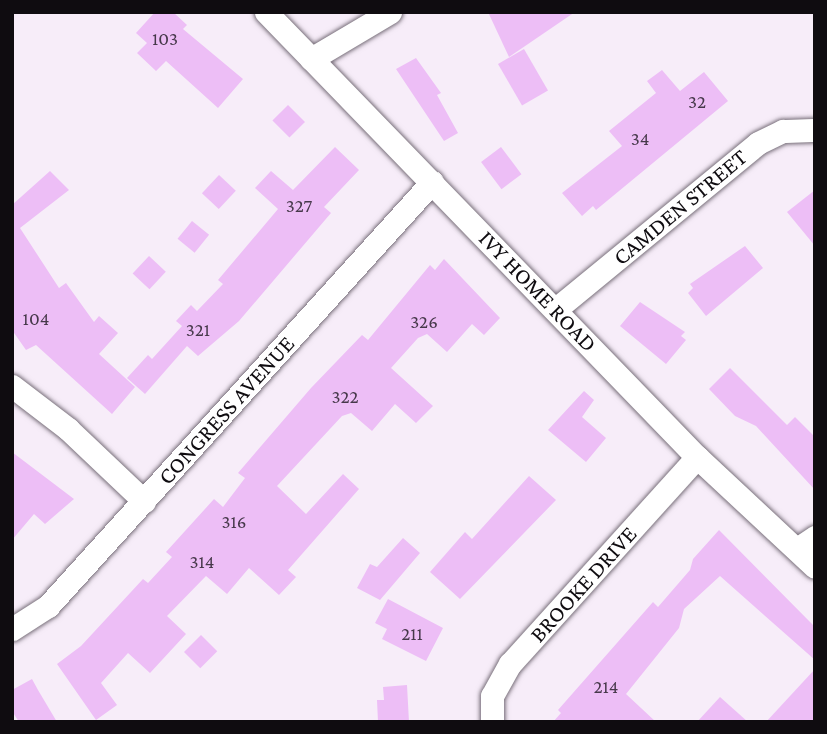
<!DOCTYPE html>
<style>
body{margin:0}
#map{position:relative;width:827px;height:734px;overflow:hidden;background:#f7edf9;font-family:"Crimson Pro",serif}
div>[style]{position:absolute}
.building>*{inset:0;background:#edbef6;transform-origin:0 0}
.roads{filter:drop-shadow(0 0 2px #79707b) drop-shadow(0 0 2px #79707b)}
.street>*{height:23px;margin:-11.5px;padding:0 11.5px;transform-origin:11.5px;border-radius:11.5px;background:#fff}
span{translate:-50% -50%;white-space:nowrap;text-align:center;line-height:1.15;-webkit-text-stroke:5px #fff;paint-order:stroke}
.number-label{font-size:19px;color:#46384a}
.number-label span{-webkit-text-stroke-width:0}
.street-label{font-size:23px;color:#0f0c10}
.frame{position:absolute;inset:0;border:14px solid #0f0c10;pointer-events:none}
</style>
<div id="map">
<div class="building">
<div style="clip-path:polygon(155px 12px,173px 12px,187px 25px,183px 29px,243px 79px,218px 108px,166px 61px,156px 71px,137px 53px,147px 43px,136px 33px)"></div>
<div style="clip-path:polygon(488px 12px,575px 12px,509px 57px)"></div>
<div style="left:524px;top:49px;width:48px;height:30px;rotate:60deg"></div>
<div style="clip-path:polygon(416px 58px,441px 93px,437px 95px,458px 133px,444px 141px,396px 69px)"></div>
<div style="clip-path:polygon(662px 70px,680px 91px,704px 72px,728px 101px,596px 210px,593px 206px,582px 216px,562px 193px,622px 146px,609px 131px,656px 93px,647px 81px)"></div>
<div style="left:288px;top:105px;width:24px;height:22px;rotate:45deg"></div>
<div style="clip-path:polygon(335px 147px,359px 170px,324px 207px,331px 213px,239px 321px,198px 356px,187px 346px,145px 394px,127px 378px,148px 355px,152px 359px,182px 326px,176px 321px,191px 305px,197px 311px,223px 284px,218px 280px,278px 209px,255px 188px,271px 171px,293px 190px)"></div>
<div style="left:501px;top:147px;width:34px;height:25px;rotate:53deg"></div>
<div style="clip-path:polygon(50px 171px,69px 190px,20px 228px,59px 288px,66px 283px,94px 322px,99px 316px,118px 333px,99px 354px,135px 387px,112px 414px,36px 345px,26px 350px,12px 330px,12px 205px)"></div>
<div style="left:219px;top:175px;width:23px;height:25px;rotate:43deg"></div>
<div style="clip-path:polygon(815px 190px,815px 246px,787px 212px)"></div>
<div style="left:192px;top:221px;width:22px;height:23px;rotate:39deg"></div>
<div style="clip-path:polygon(745px 246px,763px 268px,706px 316px,688px 293px,693px 288px,690px 284px)"></div>
<div style="left:149px;top:256px;width:23px;height:24px;rotate:43deg"></div>
<div style="clip-path:polygon(444px 259px,500px 318px,484px 335px,472px 324px,447px 352px,427px 334px,418px 338px,391px 368px,433px 406px,416px 423px,395px 404px,372px 431px,351px 413px,342px 416px,277px 486px,306px 514px,343px 474px,359px 489px,288px 570px,296px 577px,279px 595px,249px 568px,227px 594px,206px 576px,167px 616px,186px 634px,150px 673px,128px 653px,101px 683px,117px 705px,96px 720px,57px 664px,81px 646px,143px 579px,148px 583px,172px 557px,166px 552px,214px 499px,223px 507px,245px 478px,238px 473px,311px 388px,362px 335px,368px 340px,430px 265px,435px 270px)"></div>
<div style="clip-path:polygon(640px 302px,685px 332px,681px 336px,686px 340px,666px 364px,620px 326px)"></div>
<div style="clip-path:polygon(730px 368px,787px 425px,795px 417px,815px 437px,815px 490px,756px 426px,735px 416px,709px 389px)"></div>
<div style="clip-path:polygon(584px 391px,594px 400px,582px 417px,606px 438px,586px 462px,548px 430px)"></div>
<div style="clip-path:polygon(12px 452px,74px 499px,45px 524px,34px 514px,12px 540px)"></div>
<div style="clip-path:polygon(529px 476px,556px 500px,460px 599px,430px 572px,465px 532px,472px 539px)"></div>
<div style="clip-path:polygon(719px 530px,815px 627px,815px 660px,720px 576px,684px 609px,679px 628px,626px 694px,656px 722px,553px 722px,561px 713px,558px 710px,653px 602px,658px 607px,690px 570px,693px 559px)"></div>
<div style="clip-path:polygon(403px 538px,420px 553px,380px 600px,357px 588px,370px 564px,377px 567px)"></div>
<div style="clip-path:polygon(388px 599px,443px 628px,426px 661px,382px 639px,387px 629px,375px 623px)"></div>
<div style="left:201px;top:635px;width:23px;height:24px;rotate:45deg"></div>
<div style="clip-path:polygon(815px 669px,815px 722px,766px 722px)"></div>
<div style="clip-path:polygon(32px 679px,38px 690px,57px 722px,19px 722px,12px 711px,12px 690px)"></div>
<div style="clip-path:polygon(407px 685px,409px 722px,378px 722px,377px 700px,384px 700px,383px 687px)"></div>
<div style="clip-path:polygon(720px 697px,748px 722px,697px 722px)"></div>
</div>
<div class="roads">
<div class="street">
<div style="left:266px;top:12px;width:620px;rotate:45.92deg"></div>
<div style="left:697px;top:457px;width:161px;rotate:43deg"></div>
<div style="left:311px;top:59px;width:92px;rotate:-30.7deg"></div>
<div style="left:556px;top:309px;width:261px;rotate:-39.4deg"></div>
<div style="left:758px;top:143px;width:28px;rotate:-26deg"></div>
<div style="left:783px;top:131px;width:32px;rotate:-2deg"></div>
<div style="left:12px;top:386px;width:71px;rotate:37.5deg"></div>
<div style="left:68px;top:429px;width:105px;rotate:43.5deg"></div>
<div style="left:797px;top:549px;width:22px;rotate:-34deg"></div>
<div style="left:12px;top:629px;width:43px;rotate:-32.6deg"></div>
<div style="left:48px;top:606px;width:572px;rotate:-47.83deg"></div>
<div style="left:492px;top:722px;width:26px;rotate:-90deg"></div>
<div style="left:492px;top:696px;width:37px;rotate:-61deg"></div>
<div style="left:510px;top:664px;width:279px;rotate:-47.9deg"></div>
</div>
</div>
<div class="number-label">
<span style="left:165px;top:39px">103</span>
<span style="left:697px;top:102px">32</span>
<span style="left:640px;top:139px">34</span>
<span style="left:299px;top:206px">327</span>
<span style="left:36px;top:319px">104</span>
<span style="left:424px;top:322px">326</span>
<span style="left:198px;top:330px">321</span>
<span style="left:345px;top:397px">322</span>
<span style="left:234px;top:522px">316</span>
<span style="left:202px;top:562px">314</span>
<span style="left:412px;top:634px">211</span>
<span style="left:606px;top:687px">214</span>
</div>
<div class="street-label">
<span style="left:680px;top:207px;rotate:-40deg">CAMDEN STREET</span>
<span style="left:538px;top:291px;rotate:46deg">IVY HOME ROAD</span>
<span style="left:226px;top:410px;rotate:-48deg">CONGRESS AVENUE</span>
<span style="left:583px;top:584px;rotate:-48deg">BROOKE DRIVE</span>
</div>
<div class="frame"></div>
</div>
